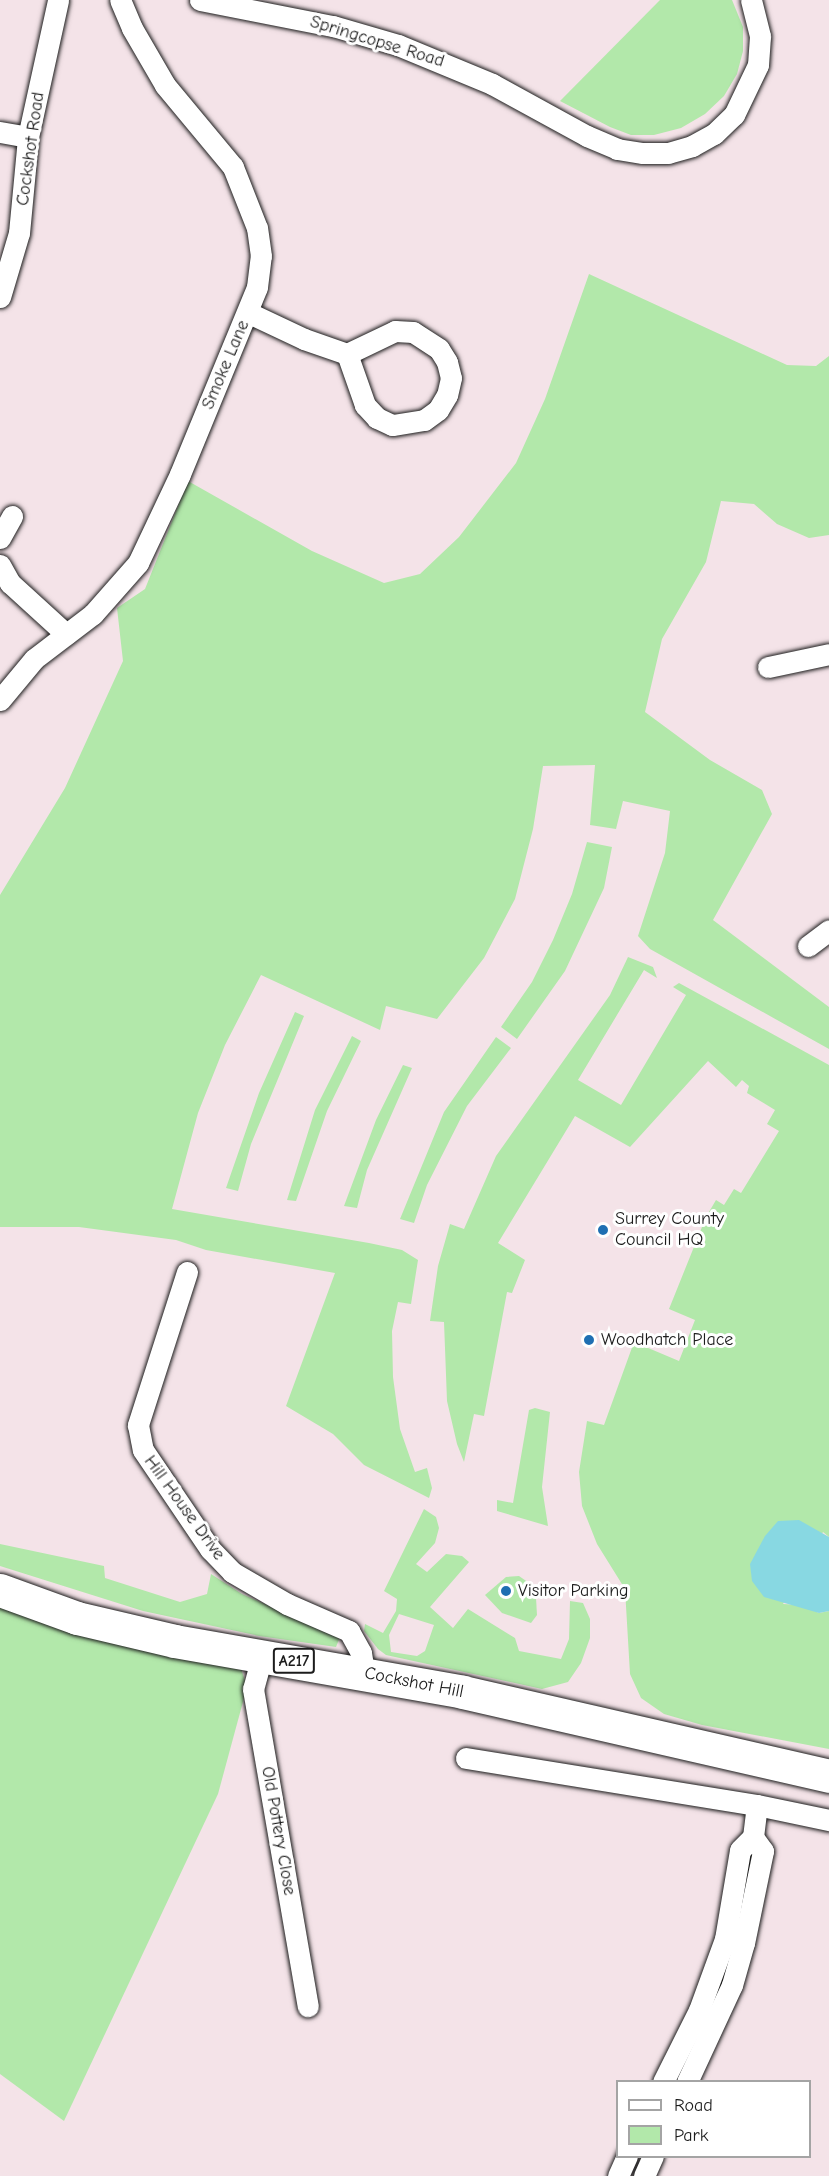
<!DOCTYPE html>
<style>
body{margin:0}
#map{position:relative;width:829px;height:2176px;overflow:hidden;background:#f4e3e8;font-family:"Comic Neue",sans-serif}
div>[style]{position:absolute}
.green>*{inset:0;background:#b2e8aa}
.water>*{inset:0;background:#88d8e2}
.roads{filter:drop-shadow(0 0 2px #1c1c1c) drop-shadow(0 0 2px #1c1c1c)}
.street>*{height:21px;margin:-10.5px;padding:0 10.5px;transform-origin:10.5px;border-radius:10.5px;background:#fff}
.primary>*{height:33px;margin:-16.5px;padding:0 16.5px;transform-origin:16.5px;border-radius:16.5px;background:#fff}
.dots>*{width:16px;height:16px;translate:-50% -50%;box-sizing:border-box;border:3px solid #fff;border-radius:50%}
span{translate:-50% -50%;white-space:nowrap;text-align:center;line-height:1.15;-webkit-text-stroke:6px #fff;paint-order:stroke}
.shield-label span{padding:2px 4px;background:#fff;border:2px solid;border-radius:4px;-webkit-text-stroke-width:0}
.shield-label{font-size:16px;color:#1c1c1c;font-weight:700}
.street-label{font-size:18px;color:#1c1c1c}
.poi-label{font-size:18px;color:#1c1c1c}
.left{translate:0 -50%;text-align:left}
.legend{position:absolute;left:616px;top:2080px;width:195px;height:78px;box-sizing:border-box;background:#fff;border:2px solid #a4a4a4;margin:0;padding:8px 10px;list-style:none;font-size:18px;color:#1c1c1c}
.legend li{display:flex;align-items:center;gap:12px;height:30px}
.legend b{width:30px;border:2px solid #a4a4a4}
</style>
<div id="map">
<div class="green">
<div style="clip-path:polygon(660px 0,732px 0,743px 27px,743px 51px,737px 74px,724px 96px,705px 114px,681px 128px,654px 135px,631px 135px,610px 127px,560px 101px)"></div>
<div style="clip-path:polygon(589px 274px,787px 365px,816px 366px,829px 356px,829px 535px,809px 538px,777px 524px,754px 504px,721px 501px,706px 562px,662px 639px,645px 712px,710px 760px,762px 790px,772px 814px,713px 920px,829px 1007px,829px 1049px,650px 949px,638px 936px,665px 853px,670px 811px,623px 801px,616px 829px,590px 825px,595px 765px,543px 766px,533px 829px,515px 899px,484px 958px,437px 1019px,386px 1006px,380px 1030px,261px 975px,225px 1045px,198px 1113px,172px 1209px,369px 1243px,402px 1250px,418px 1260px,411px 1304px,398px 1302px,392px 1331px,393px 1377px,400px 1429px,415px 1472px,427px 1468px,432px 1488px,429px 1498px,364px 1465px,333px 1434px,286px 1406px,335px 1273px,206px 1250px,176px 1240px,79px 1227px,0 1227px,0 895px,65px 788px,123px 661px,117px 608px,145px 589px,188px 481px,312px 551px,384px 583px,420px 574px,459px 537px,516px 463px,545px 399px)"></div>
<div style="clip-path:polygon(587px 842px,612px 847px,604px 888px,565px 971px,517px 1039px,501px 1027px,532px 982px,553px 940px,572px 894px)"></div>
<div style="clip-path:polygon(628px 957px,653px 967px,657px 978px,644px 970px,578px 1080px,621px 1105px,686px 995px,673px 987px,679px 983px,829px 1065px,829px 1537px,823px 1532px,783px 1604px,801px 1605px,819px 1613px,829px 1611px,829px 1749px,702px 1725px,664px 1714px,641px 1698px,630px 1674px,625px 1589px,597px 1544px,582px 1506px,579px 1472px,587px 1421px,604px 1425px,634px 1342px,679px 1361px,695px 1320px,669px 1309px,706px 1217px,716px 1200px,724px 1205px,734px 1189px,741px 1193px,779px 1131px,767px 1124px,775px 1110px,747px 1093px,749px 1086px,742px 1080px,736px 1087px,708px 1061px,630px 1147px,575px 1116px,498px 1243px,525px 1260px,512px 1293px,507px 1292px,484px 1416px,474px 1414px,464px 1462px,457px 1444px,447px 1401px,444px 1322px,430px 1321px,438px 1266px,450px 1224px,464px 1229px,496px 1156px,610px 995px)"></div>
<div style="clip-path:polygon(295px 1012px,304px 1016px,251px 1144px,238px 1191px,226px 1188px,259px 1093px)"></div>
<div style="clip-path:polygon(352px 1036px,361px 1041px,327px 1111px,296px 1201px,287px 1200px,315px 1110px)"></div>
<div style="clip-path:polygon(496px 1037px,511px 1048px,467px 1106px,427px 1185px,414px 1223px,400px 1219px,444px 1112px)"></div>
<div style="clip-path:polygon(403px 1065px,412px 1068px,367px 1170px,357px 1208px,344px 1206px,376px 1120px)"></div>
<div style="clip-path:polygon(535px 1408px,550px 1412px,542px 1487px,548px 1526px,497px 1511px,497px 1500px,513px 1503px,529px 1410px)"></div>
<div style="clip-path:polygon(evenodd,424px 1509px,436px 1517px,439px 1528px,435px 1543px,416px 1564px,427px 1572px,446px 1554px,462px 1556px,469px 1562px,430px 1607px,453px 1628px,468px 1609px,515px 1638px,519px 1651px,561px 1659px,569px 1639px,570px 1601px,583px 1603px,590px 1619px,590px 1638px,581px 1663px,568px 1682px,542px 1689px,386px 1655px,378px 1649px,364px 1631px,365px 1624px,383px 1633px,396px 1611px,397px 1599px,384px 1591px,424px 1509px,399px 1614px,434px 1625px,425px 1651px,417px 1656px,391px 1652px,389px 1635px,399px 1614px)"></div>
<div style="clip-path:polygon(0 1544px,104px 1566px,105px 1578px,180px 1602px,207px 1594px,211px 1574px,242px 1594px,340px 1637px,336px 1647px,259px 1636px,143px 1611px,0 1566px)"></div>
<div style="clip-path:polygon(519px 1576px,532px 1585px,536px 1598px,537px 1615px,531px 1623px,502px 1613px,485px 1595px,506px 1577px)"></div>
<div style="clip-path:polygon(0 1601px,239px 1662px,247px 1687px,218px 1794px,64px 2121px,0 2074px)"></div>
</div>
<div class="water">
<div style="clip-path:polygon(799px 1520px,829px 1537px,829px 1611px,819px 1613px,764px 1597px,752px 1581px,750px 1564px,765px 1536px,778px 1521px)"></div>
</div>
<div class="roads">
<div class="street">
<div style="left:200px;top:0;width:136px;rotate:11.1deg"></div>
<div style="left:333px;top:26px;width:68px;rotate:16.3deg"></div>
<div style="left:398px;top:45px;width:102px;rotate:22.5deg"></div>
<div style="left:492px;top:84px;width:108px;rotate:28.7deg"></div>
<div style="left:587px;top:136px;width:33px;rotate:23deg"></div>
<div style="left:617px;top:149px;width:26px;rotate:9deg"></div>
<div style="left:643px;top:153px;width:25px"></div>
<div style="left:668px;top:153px;width:25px;rotate:-16deg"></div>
<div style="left:692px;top:146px;width:25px;rotate:-29deg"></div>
<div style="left:714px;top:134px;width:28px;rotate:-44deg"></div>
<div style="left:734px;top:115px;width:55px;rotate:-64.4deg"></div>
<div style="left:758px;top:65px;width:29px;rotate:-86deg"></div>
<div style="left:760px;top:36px;width:37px;rotate:-104deg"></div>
<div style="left:0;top:132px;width:28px;rotate:10deg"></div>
<div style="left:0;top:297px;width:67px;rotate:-73.5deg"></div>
<div style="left:19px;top:233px;width:96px;rotate:-84.6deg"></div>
<div style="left:28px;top:137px;width:140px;rotate:-77.6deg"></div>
<div style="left:249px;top:313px;width:61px;rotate:25.3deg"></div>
<div style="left:304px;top:339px;width:46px;rotate:19.2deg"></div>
<div style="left:347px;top:354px;width:53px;rotate:-25.6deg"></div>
<div style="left:395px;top:331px;width:18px;rotate:3deg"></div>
<div style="left:413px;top:332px;width:31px;rotate:33deg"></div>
<div style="left:439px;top:349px;width:15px;rotate:58deg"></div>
<div style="left:447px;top:362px;width:16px;rotate:76deg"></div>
<div style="left:451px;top:378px;width:17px;rotate:103deg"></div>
<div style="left:447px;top:395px;width:17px;rotate:121deg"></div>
<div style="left:438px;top:410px;width:17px;rotate:144deg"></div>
<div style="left:424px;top:420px;width:32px;rotate:171deg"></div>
<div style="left:392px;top:425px;width:17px;rotate:-155deg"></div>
<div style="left:377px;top:418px;width:18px;rotate:-133deg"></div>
<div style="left:365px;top:405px;width:54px;rotate:-109.4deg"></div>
<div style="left:0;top:538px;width:25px;rotate:-61deg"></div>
<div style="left:0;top:565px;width:21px;rotate:61deg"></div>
<div style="left:10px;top:583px;width:76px;rotate:42.3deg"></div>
<div style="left:768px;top:667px;width:62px;rotate:-12deg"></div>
<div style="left:0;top:700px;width:53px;rotate:-50.3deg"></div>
<div style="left:34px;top:659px;width:74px;rotate:-37.3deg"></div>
<div style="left:93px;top:614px;width:68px;rotate:-48.6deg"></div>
<div style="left:138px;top:563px;width:98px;rotate:-64.7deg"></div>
<div style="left:180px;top:474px;width:202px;rotate:-67.6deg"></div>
<div style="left:257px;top:287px;width:31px;rotate:-83deg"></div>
<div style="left:261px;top:256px;width:28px;rotate:-98deg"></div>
<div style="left:257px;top:228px;width:66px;rotate:-111.5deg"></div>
<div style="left:233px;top:167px;width:107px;rotate:-129.7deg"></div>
<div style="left:165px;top:85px;width:66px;rotate:-120.1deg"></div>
<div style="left:132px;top:28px;width:30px;rotate:-113deg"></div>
<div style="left:808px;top:946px;width:26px;rotate:-37deg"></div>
<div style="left:187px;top:1272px;width:161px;rotate:107.8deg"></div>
<div style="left:138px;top:1425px;width:25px;rotate:79deg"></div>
<div style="left:143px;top:1450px;width:120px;rotate:55.9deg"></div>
<div style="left:210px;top:1549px;width:32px;rotate:46deg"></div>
<div style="left:232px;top:1572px;width:64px;rotate:30.2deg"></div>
<div style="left:287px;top:1604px;width:68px;rotate:23.5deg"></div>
<div style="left:349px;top:1631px;width:25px;rotate:61deg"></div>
<div style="left:361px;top:1653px;width:20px;rotate:81deg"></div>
<div style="left:262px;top:1656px;width:34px;rotate:105deg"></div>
<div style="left:253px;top:1689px;width:322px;rotate:80.2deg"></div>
<div style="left:466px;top:1758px;width:295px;rotate:9.2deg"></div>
<div style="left:757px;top:1805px;width:74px;rotate:11.8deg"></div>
<div style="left:663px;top:2082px;width:80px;rotate:-63.4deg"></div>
<div style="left:699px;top:2010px;width:76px;rotate:-69.9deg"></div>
<div style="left:725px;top:1939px;width:90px;rotate:-80.4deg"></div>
<div style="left:740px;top:1850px;width:18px;rotate:-45deg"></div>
<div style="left:753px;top:1837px;width:32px;rotate:-83deg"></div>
<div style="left:687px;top:2082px;width:107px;rotate:-65.1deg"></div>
<div style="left:732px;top:1985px;width:44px;rotate:-74.1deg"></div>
<div style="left:744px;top:1943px;width:94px;rotate:-78.3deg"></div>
<div style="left:763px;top:1851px;width:17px;rotate:-126deg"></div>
<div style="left:618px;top:2176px;width:22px;rotate:-66deg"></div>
<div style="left:644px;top:2176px;width:22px;rotate:-66deg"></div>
</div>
<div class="primary">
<div style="left:0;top:1590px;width:82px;rotate:20deg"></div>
<div style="left:77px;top:1618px;width:101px;rotate:13.2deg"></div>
<div style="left:175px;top:1641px;width:292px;rotate:10deg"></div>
<div style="left:463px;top:1692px;width:376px;rotate:12.9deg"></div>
</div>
</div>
<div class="dots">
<div style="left:603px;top:1230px;background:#1f6fb2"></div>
<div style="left:589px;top:1340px;background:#1f6fb2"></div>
<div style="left:506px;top:1591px;background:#1f6fb2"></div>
</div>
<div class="shield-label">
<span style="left:294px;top:1661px">A217</span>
</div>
<div class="street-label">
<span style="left:377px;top:42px;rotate:17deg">Springcopse Road</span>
<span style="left:31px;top:149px;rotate:-82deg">Cockshot Road</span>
<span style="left:226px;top:365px;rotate:-67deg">Smoke Lane</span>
<span style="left:184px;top:1508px;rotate:54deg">Hill House Drive</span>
<span style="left:414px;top:1683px;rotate:11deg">Cockshot Hill</span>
<span style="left:278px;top:1831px;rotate:80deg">Old Pottery Close</span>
</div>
<div class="poi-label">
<span class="left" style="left:615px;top:1230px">Surrey County<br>Council HQ</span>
<span class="left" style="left:601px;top:1340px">Woodhatch Place</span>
<span class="left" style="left:518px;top:1591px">Visitor Parking</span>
</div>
<ul class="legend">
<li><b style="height:8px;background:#fff"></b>Road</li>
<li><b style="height:16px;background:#b2e8aa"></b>Park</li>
</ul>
</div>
